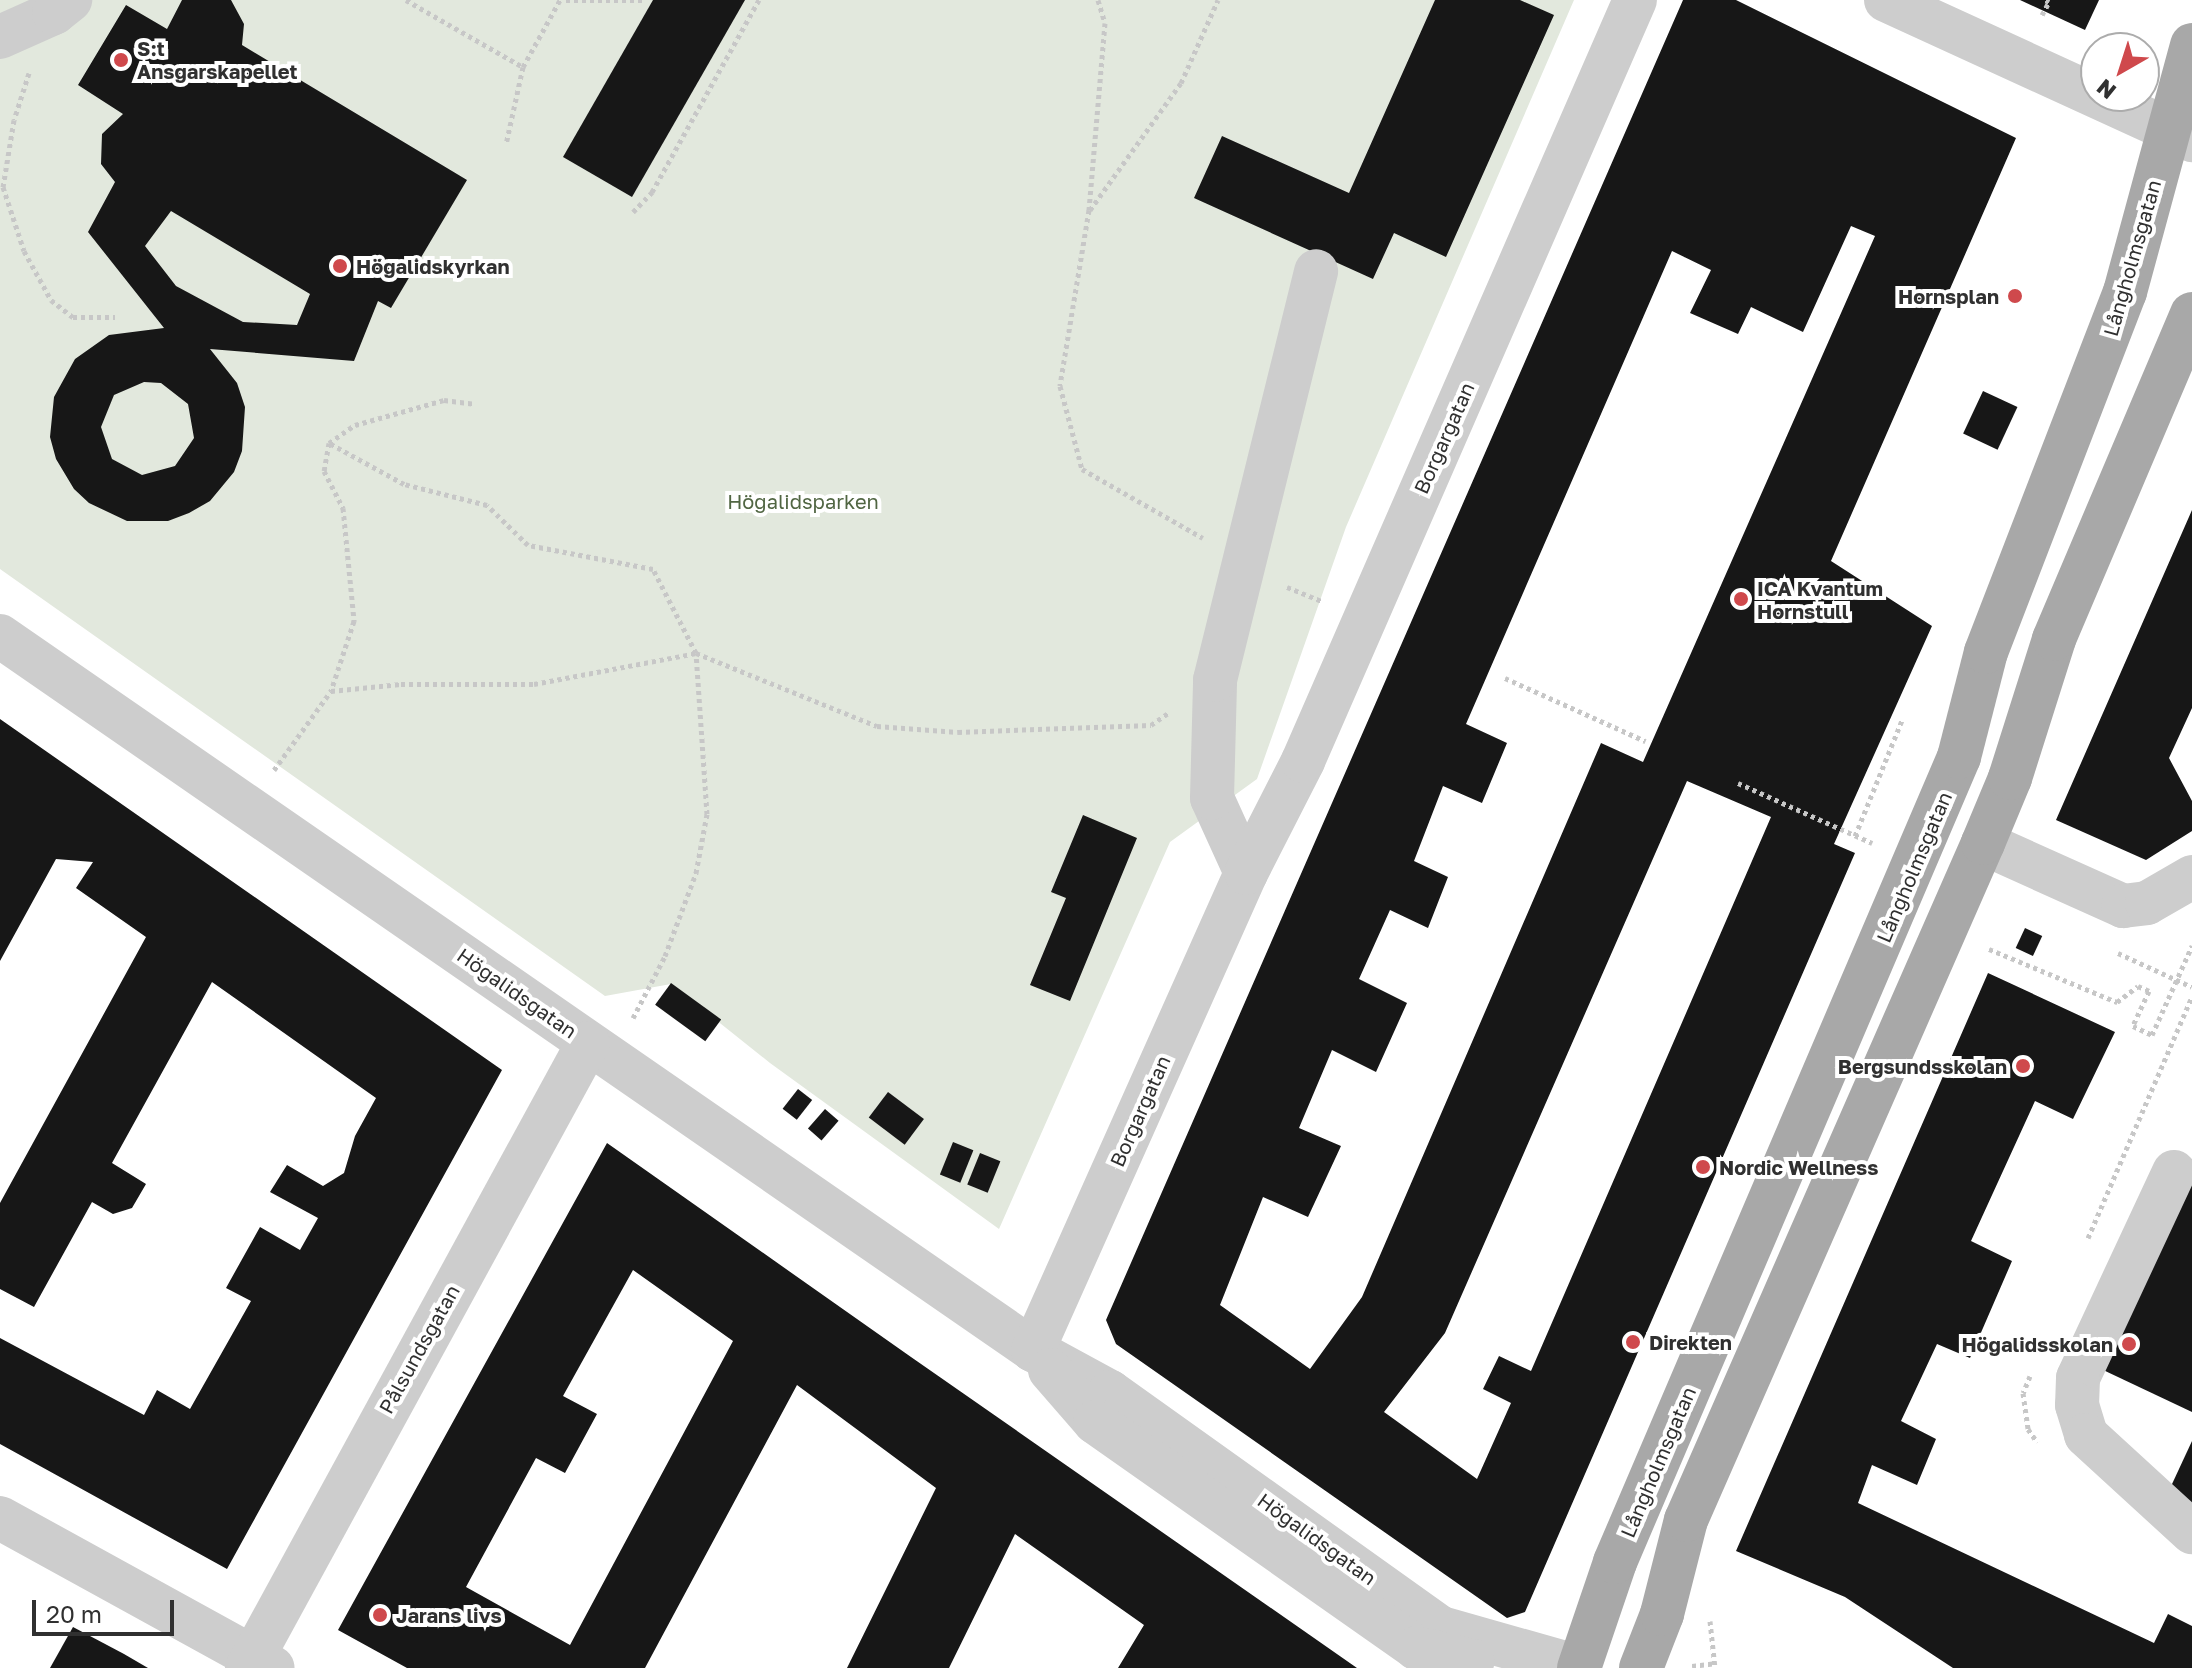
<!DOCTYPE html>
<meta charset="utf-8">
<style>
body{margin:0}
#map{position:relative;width:2192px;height:1668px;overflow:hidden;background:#fff;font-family:"Golos Text",sans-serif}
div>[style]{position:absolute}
.green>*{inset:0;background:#e2e8dd}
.building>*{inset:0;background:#171717;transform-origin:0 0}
.path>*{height:5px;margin-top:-2.5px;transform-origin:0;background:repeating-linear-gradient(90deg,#c7c7c7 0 4px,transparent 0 8px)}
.minor>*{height:44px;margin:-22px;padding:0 22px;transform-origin:22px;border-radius:22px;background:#cdcdcd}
.major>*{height:44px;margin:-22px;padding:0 22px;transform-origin:22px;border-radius:22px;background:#a8a8a8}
.dots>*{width:22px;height:22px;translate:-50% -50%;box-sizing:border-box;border:4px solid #fff;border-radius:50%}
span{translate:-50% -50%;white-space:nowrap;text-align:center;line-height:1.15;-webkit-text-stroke:8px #fff;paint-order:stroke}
.poi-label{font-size:20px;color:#303030;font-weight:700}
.left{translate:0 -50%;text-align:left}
.right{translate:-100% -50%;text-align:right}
.street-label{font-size:20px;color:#303030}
.park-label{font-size:20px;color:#516643}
.north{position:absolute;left:2080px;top:32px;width:80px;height:80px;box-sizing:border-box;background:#fff;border:2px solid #acacac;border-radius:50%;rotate:219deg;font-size:22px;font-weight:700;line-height:32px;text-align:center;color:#303030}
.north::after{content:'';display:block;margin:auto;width:28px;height:36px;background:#cf494c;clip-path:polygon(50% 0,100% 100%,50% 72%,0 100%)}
.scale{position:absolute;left:32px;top:1600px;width:142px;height:36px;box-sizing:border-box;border:4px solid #303030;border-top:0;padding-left:10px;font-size:24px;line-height:28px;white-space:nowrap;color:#303030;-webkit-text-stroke:6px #fff;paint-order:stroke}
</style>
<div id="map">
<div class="green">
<div style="clip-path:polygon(0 0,1574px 0,1346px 527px,1257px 779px,1170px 842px,999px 1229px,770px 1063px,671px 984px,605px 996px,0 569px)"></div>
</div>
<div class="building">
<div style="clip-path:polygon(evenodd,182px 0,231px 0,244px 24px,242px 45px,467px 180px,391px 308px,378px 301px,354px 361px,210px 349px,237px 383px,245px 407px,242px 451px,234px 472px,210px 501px,189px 513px,168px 521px,127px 521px,89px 503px,74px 489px,56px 459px,50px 437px,54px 397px,75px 359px,109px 335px,164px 328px,88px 232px,115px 182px,101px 164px,102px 134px,123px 114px,78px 85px,126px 5px,167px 29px,182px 0,171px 211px,310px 294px,297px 325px,243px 322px,176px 286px,145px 246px,171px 211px,182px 0,144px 382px,161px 383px,188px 404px,194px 438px,175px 466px,142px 475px,112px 459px,101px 427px,114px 395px,144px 382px)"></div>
<div style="clip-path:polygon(653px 0,745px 0,632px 197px,563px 157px)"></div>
<div style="clip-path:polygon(1435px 0,1520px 0,1554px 15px,1446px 257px,1394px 233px,1373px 279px,1194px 198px,1222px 136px,1349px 193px)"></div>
<div style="clip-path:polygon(evenodd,1683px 0,1736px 0,2016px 138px,1831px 561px,1932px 626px,1834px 844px,1855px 853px,1525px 1612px,1507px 1618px,1116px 1344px,1106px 1320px,1683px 0,1851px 226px,1875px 236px,1643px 762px,1601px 743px,1362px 1297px,1310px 1369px,1220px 1305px,1263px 1197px,1308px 1217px,1341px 1146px,1299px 1128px,1332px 1050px,1376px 1072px,1407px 1003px,1359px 979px,1390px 910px,1428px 928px,1448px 877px,1414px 861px,1443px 786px,1482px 803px,1507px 743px,1466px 724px,1672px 251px,1711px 270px,1690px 313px,1738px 334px,1751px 307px,1803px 332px,1851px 226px,1683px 0,1687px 781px,1771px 817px,1531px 1371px,1499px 1356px,1483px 1389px,1511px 1403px,1477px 1479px,1384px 1412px,1445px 1333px,1687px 781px)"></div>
<div style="clip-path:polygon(2020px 0,2099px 0,2085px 30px)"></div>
<div style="left:1983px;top:391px;width:38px;height:47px;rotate:25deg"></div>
<div style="clip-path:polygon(2192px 510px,2192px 708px,2169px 758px,2192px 801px,2192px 831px,2146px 860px,2056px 820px)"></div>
<div style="clip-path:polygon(0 719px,502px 1070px,227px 1569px,0 1444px,0 1338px,144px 1415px,157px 1390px,190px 1409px,251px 1301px,226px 1288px,260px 1227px,300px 1250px,318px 1218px,270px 1192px,287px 1165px,323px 1186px,344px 1173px,355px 1136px,376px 1098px,212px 982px,112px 1163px,146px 1184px,132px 1208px,113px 1214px,92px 1202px,34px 1307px,0 1289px,0 1203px,146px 937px,76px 888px,93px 862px,56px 859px,0 961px)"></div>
<div style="clip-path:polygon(1083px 815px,1137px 838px,1070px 1001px,1030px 985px,1066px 898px,1051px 892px)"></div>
<div style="left:2025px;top:928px;width:19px;height:22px;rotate:25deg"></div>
<div style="clip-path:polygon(1988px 973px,2115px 1032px,2073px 1119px,2035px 1101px,1971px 1241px,2012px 1261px,1970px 1358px,1937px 1344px,1901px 1421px,1936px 1439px,1917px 1485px,1872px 1465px,1858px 1503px,2154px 1643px,2168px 1614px,2192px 1626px,2192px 1668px,1953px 1668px,1845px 1597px,1736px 1551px)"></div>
<div style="left:671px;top:983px;width:62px;height:27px;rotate:36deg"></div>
<div style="left:798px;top:1089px;width:18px;height:25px;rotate:38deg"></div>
<div style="left:888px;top:1092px;width:45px;height:32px;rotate:37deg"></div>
<div style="left:825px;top:1109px;width:18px;height:26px;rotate:41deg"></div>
<div style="left:953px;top:1142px;width:22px;height:35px;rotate:22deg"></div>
<div style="clip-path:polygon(evenodd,607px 1143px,911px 1357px,1357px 1668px,1118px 1668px,1144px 1625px,1015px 1534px,949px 1668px,847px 1668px,936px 1488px,797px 1385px,645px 1668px,407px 1668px,338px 1630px,607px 1143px,633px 1270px,733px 1341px,570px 1645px,466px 1587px,536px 1458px,565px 1473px,597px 1414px,563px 1396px,633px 1270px)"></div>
<div style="left:980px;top:1153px;width:22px;height:34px;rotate:22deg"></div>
<div style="clip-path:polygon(2192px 1177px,2192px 1412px,2101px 1369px)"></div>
<div style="clip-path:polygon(2192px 1441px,2192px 1509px,2166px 1497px)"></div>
<div style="clip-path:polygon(73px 1627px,124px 1654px,148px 1668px,50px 1668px)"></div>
</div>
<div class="path">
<div style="left:406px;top:0;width:135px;rotate:29.8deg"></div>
<div style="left:523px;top:67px;width:79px;rotate:102.4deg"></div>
<div style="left:566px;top:0;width:76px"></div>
<div style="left:1098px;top:0;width:24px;rotate:73deg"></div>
<div style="left:1105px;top:23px;width:188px;rotate:94.9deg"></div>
<div style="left:1089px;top:210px;width:178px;rotate:99.4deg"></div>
<div style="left:1060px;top:386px;width:86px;rotate:75.2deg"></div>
<div style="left:1082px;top:469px;width:139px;rotate:29.7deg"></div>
<div style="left:2042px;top:15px;width:15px;rotate:-62deg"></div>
<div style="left:2049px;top:2px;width:4px;rotate:-153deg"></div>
<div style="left:523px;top:67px;width:77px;rotate:-61.1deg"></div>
<div style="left:29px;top:73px;width:49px;rotate:107.7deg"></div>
<div style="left:14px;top:120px;width:68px;rotate:99.3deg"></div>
<div style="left:3px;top:187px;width:67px;rotate:71.8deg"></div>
<div style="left:24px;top:251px;width:56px;rotate:61.1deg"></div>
<div style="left:51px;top:300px;width:28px;rotate:38deg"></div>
<div style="left:73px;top:317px;width:42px"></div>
<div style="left:1090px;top:210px;width:156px;rotate:-54.4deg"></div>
<div style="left:1181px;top:83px;width:91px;rotate:-66deg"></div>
<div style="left:633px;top:212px;width:28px;rotate:-46deg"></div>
<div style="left:652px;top:192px;width:220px;rotate:-60.9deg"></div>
<div style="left:329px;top:443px;width:28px;rotate:100deg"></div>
<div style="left:324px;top:471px;width:42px;rotate:62.8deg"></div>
<div style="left:343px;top:508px;width:114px;rotate:84.4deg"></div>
<div style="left:354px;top:621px;width:74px;rotate:108.2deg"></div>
<div style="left:1287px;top:587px;width:38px;rotate:22deg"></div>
<div style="left:1505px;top:678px;width:154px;rotate:24.2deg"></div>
<div style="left:274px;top:770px;width:97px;rotate:-54.2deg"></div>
<div style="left:331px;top:691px;width:70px;rotate:-5.7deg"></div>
<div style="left:401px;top:684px;width:133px"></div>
<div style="left:534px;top:684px;width:165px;rotate:-10.8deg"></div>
<div style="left:696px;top:653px;width:94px;rotate:-117.1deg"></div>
<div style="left:653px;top:569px;width:127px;rotate:-169.1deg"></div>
<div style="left:528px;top:545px;width:57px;rotate:-135.7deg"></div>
<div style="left:487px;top:505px;width:86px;rotate:-165.8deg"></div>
<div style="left:404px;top:484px;width:85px;rotate:-151.3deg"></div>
<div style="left:329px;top:443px;width:32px;rotate:-35deg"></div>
<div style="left:355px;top:425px;width:92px;rotate:-15.7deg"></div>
<div style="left:444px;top:400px;width:32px;rotate:7deg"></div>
<div style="left:1738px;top:783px;width:147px;rotate:24.1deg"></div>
<div style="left:1855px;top:836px;width:125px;rotate:-67.9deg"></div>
<div style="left:1989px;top:949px;width:139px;rotate:22.5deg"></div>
<div style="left:2117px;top:1002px;width:26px;rotate:-37deg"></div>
<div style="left:2138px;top:986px;width:12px;rotate:24deg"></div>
<div style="left:2149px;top:991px;width:38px;rotate:115deg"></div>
<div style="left:2133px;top:1026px;width:21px;rotate:25deg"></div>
<div style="left:2152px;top:1035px;width:98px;rotate:-65.8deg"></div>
<div style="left:2118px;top:953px;width:81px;rotate:24.7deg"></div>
<div style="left:633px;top:1018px;width:70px;rotate:-62.7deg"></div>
<div style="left:665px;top:956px;width:89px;rotate:-69.5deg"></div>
<div style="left:696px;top:873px;width:60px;rotate:-79.4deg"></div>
<div style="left:707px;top:814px;width:161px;rotate:-93.9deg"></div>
<div style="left:696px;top:653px;width:195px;rotate:22deg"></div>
<div style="left:877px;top:726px;width:81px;rotate:4.2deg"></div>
<div style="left:958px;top:732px;width:193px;rotate:-2.1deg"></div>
<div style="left:1151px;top:725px;width:21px;rotate:-35deg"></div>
<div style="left:2088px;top:1238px;width:263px;rotate:-66.7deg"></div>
<div style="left:2030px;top:1376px;width:18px;rotate:112deg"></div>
<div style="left:2023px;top:1393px;width:36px;rotate:82deg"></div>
<div style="left:2028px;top:1429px;width:16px;rotate:55deg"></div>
<div style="left:1710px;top:1621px;width:47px;rotate:83.9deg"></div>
<div style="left:1692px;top:1666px;width:23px;rotate:-7deg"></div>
</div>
<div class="minor">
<div style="left:1886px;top:0;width:337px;rotate:24.6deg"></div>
<div style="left:0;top:37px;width:59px;rotate:-24deg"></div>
<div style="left:54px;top:13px;width:21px;rotate:-39deg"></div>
<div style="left:0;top:636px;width:1256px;rotate:34.65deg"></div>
<div style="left:1033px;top:1350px;width:88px;rotate:28.6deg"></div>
<div style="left:1110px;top:1392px;width:407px;rotate:35.5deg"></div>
<div style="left:1441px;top:1628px;width:143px;rotate:15.8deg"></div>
<div style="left:1983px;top:843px;width:154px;rotate:24.2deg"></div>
<div style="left:2123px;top:906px;width:24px;rotate:-7deg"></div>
<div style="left:2147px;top:903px;width:52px;rotate:-30deg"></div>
<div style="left:1246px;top:873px;width:82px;rotate:-114.4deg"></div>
<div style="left:1212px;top:798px;width:118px;rotate:-88.5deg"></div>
<div style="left:1215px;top:680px;width:421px;rotate:-76.1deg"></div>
<div style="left:2174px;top:1172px;width:227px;rotate:115deg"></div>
<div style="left:2078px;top:1378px;width:27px;rotate:92deg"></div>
<div style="left:2077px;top:1405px;width:31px;rotate:73deg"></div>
<div style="left:2086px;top:1435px;width:144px;rotate:42.5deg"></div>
<div style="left:1033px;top:1350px;width:522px;rotate:-65.94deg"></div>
<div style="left:1246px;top:873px;width:126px;rotate:-63deg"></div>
<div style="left:1303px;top:761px;width:830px;rotate:-66.43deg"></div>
<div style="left:1050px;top:1370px;width:69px;rotate:49.1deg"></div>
<div style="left:1095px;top:1422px;width:393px;rotate:35.1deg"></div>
<div style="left:1416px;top:1648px;width:58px;rotate:12.8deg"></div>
<div style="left:0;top:1518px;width:311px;rotate:28.8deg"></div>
<div style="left:247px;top:1668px;width:712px;rotate:-61.38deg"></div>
</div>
<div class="major">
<div style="left:1579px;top:1668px;width:112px;rotate:-71.2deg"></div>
<div style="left:1615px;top:1562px;width:875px;rotate:-66.86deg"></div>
<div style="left:1959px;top:757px;width:108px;rotate:-75.6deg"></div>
<div style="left:1986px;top:652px;width:386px;rotate:-68.9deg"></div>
<div style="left:2125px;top:292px;width:256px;rotate:-74.8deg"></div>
<div style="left:1641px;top:1668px;width:58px;rotate:-68.7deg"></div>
<div style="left:1662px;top:1614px;width:97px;rotate:-75.7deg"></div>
<div style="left:1686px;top:1520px;width:739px;rotate:-66.31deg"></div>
<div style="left:1983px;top:843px;width:70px;rotate:-67.4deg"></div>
<div style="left:2010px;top:778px;width:146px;rotate:-72.4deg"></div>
<div style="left:2054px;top:639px;width:353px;rotate:-67deg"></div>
</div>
<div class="dots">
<div style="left:121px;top:60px;background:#cf494c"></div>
<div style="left:340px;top:266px;background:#cf494c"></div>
<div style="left:2015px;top:296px;background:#cf494c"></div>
<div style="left:1741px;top:599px;background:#cf494c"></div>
<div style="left:2023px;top:1066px;background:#cf494c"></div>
<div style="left:1703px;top:1167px;background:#cf494c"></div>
<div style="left:1633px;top:1342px;background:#cf494c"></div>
<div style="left:2129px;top:1344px;background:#cf494c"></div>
<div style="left:380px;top:1615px;background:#cf494c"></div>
</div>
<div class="poi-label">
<span class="left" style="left:137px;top:60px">S:t<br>Ansgarskapellet</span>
<span class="left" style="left:356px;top:266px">Högalidskyrkan</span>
<span class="right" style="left:1999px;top:296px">Hornsplan</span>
<span class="left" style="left:1757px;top:600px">ICA Kvantum<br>Hornstull</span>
<span class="right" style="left:2007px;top:1066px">Bergsundsskolan</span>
<span class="left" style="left:1719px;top:1167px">Nordic Wellness</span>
<span class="left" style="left:1649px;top:1342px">Direkten</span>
<span class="right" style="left:2113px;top:1344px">Högalidsskolan</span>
<span class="left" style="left:396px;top:1615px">Jarans livs</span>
</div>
<div class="street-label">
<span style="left:2132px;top:258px;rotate:-74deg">Långholmsgatan</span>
<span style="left:1444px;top:438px;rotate:-66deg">Borgargatan</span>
<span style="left:1914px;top:867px;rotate:-67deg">Långholmsgatan</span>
<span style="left:517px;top:993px;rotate:35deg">Högalidsgatan</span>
<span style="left:1140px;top:1111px;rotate:-66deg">Borgargatan</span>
<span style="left:419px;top:1349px;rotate:-61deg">Pålsundsgatan</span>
<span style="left:1658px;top:1462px;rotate:-67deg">Långholmsgatan</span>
<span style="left:1317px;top:1539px;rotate:36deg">Högalidsgatan</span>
</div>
<div class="park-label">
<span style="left:803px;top:501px">Högalidsparken</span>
</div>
<div class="north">N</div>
<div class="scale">20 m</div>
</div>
